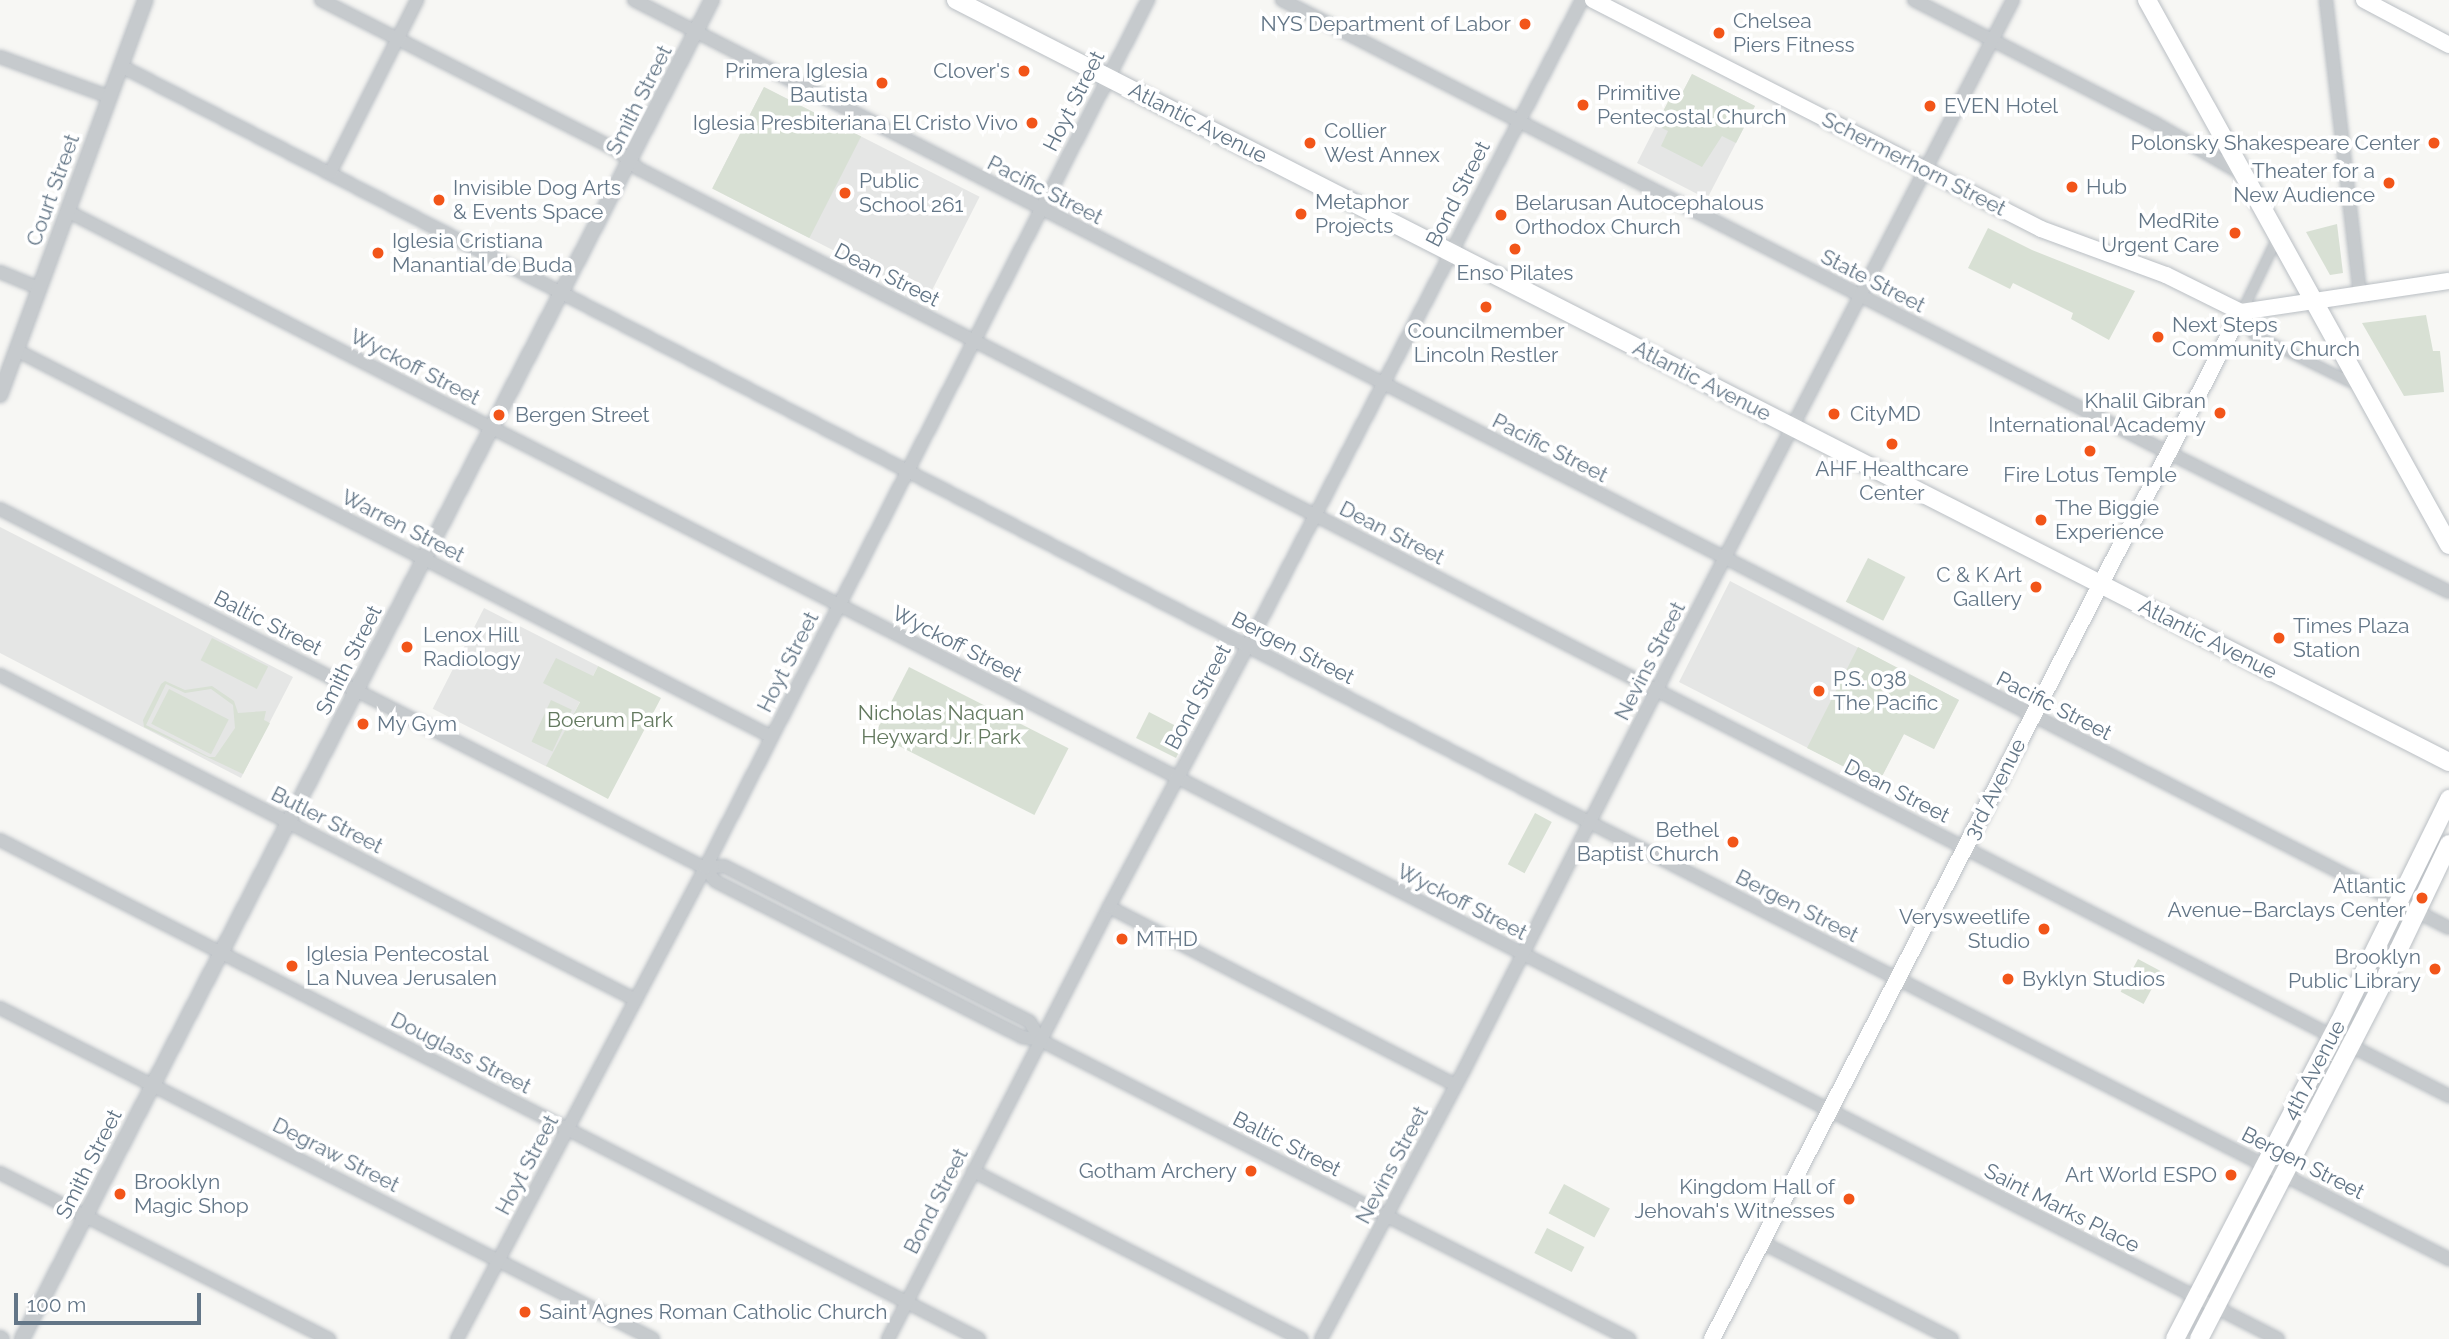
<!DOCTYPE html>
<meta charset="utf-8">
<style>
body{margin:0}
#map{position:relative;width:2449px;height:1339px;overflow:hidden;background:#f7f7f4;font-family:Raleway,sans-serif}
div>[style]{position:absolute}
.built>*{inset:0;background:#e5e6e5;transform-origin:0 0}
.green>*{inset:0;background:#d8e0d4;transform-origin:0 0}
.roads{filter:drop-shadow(0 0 2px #babfc4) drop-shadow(0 0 2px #babfc4)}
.pedestrian>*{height:9px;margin:-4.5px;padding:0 4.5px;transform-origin:4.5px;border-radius:4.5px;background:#c6cacd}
.minor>*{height:12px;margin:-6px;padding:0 6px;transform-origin:6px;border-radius:6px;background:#c6cacd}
.tertiary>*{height:14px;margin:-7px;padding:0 7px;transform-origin:7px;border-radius:7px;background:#c6cacd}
.secondary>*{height:16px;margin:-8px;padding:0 8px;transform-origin:8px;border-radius:8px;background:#fff}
.primary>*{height:18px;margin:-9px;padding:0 9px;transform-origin:9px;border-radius:9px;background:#fff}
.dots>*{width:19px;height:19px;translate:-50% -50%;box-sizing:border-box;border:4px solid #fff;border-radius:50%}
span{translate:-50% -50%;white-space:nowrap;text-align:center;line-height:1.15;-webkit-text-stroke:7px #fff;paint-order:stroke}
.poi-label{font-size:21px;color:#637687}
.left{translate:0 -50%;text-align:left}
.right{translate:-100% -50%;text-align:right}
.street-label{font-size:21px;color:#637687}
.park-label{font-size:21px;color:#63795f}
.scale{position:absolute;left:14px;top:1293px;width:187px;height:32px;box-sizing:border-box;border:4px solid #637687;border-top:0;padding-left:9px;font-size:21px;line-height:24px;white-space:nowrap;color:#637687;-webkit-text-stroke:5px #fff;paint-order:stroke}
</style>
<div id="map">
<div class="built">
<div style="clip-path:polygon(1692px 74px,1755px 106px,1707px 199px,1637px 163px,1670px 98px,1678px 101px)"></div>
<div style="left:764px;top:87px;width:242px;height:114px;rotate:27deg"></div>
<div style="clip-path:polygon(0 527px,293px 677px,241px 778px,0 653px)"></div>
<div style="clip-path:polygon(1730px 581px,1959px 700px,1934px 749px,1904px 734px,1878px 784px,1679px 682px)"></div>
<div style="left:484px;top:608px;width:128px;height:113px;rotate:27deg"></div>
</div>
<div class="green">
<div style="clip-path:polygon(1692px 74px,1755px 106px,1736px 143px,1722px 136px,1702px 167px,1661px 146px,1668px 131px,1656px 125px,1670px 98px,1678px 101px)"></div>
<div style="left:764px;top:87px;width:109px;height:114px;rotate:27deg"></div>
<div style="clip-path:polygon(2337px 224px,2343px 273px,2330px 275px,2306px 232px)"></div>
<div style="clip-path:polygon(1988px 228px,2032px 250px,2135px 291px,2109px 340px,2071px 319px,2073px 313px,2013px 283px,2010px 289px,1968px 268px)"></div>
<div style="clip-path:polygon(2426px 315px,2433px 351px,2440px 351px,2444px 392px,2404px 396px,2362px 323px)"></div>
<div style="left:1868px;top:558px;width:42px;height:49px;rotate:27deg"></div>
<div style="left:212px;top:638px;width:63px;height:25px;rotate:27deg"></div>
<div style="clip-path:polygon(1858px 647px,1959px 700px,1934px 749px,1904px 734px,1878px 784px,1807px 748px)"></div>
<div style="clip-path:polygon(556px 658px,593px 676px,598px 666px,661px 698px,608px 799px,546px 766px,580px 702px,543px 683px)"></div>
<div style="left:909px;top:667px;width:179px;height:75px;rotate:27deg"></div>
<div style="clip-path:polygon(evenodd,165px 681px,185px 690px,212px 686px,234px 701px,238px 713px,266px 711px,264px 720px,270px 723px,243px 774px,144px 727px,143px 720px,161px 684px,165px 681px,166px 684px,185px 693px,211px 689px,233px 705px,235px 728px,215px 757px,209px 757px,146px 725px,166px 684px)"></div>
<div style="left:169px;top:689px;width:67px;height:39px;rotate:27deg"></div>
<div style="left:551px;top:700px;width:23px;height:46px;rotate:25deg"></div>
<div style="clip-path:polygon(1149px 712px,1178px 727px,1173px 736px,1184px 742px,1176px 758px,1136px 738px)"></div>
<div style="left:1535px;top:813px;width:19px;height:58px;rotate:28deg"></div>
<div style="left:2138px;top:959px;width:26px;height:37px;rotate:28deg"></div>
<div style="left:1564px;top:1184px;width:52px;height:33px;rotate:28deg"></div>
<div style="left:1547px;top:1228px;width:42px;height:28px;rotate:27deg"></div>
</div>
<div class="roads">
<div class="pedestrian">
<div style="left:2277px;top:237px;width:83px;rotate:115.6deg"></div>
<div style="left:2241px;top:312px;width:25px;rotate:61deg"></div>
<div style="left:2253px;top:334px;width:118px;rotate:26.1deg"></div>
</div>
<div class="minor">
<div style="left:321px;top:0;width:333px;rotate:26.9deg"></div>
<div style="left:618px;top:151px;width:28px;rotate:41deg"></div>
<div style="left:639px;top:169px;width:2034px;rotate:27.12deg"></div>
<div style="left:634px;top:0;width:2038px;rotate:27.08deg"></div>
<div style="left:1282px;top:0;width:978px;rotate:27.06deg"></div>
<div style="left:2153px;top:445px;width:330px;rotate:26.4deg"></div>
<div style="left:1914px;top:0;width:272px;rotate:27.1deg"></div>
<div style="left:2156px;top:124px;width:98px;rotate:30deg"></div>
<div style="left:2326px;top:0;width:297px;rotate:83.4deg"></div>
<div style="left:0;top:57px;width:117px;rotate:20deg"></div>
<div style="left:121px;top:66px;width:1651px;rotate:27.25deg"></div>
<div style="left:1589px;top:822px;width:965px;rotate:26.94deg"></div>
<div style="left:330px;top:173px;width:194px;rotate:-63.3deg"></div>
<div style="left:67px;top:211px;width:2482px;rotate:27.03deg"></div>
<div style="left:0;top:272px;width:42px;rotate:22.3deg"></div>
<div style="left:16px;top:350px;width:849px;rotate:27.11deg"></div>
<div style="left:0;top:509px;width:791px;rotate:26.99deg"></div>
<div style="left:705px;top:868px;width:16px;rotate:52deg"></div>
<div style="left:715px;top:881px;width:344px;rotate:26.9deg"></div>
<div style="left:1022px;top:1037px;width:18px;rotate:9deg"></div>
<div style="left:1040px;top:1040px;width:661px;rotate:26.91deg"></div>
<div style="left:0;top:675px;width:714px;rotate:27.07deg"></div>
<div style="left:0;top:840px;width:1099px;rotate:27.01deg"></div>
<div style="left:705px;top:868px;width:19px;rotate:-6deg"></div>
<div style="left:724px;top:866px;width:343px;rotate:27deg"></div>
<div style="left:1030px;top:1022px;width:21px;rotate:61deg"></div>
<div style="left:1109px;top:907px;width:390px;rotate:27.2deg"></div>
<div style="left:0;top:1008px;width:732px;rotate:26.88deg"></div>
<div style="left:973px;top:1171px;width:369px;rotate:27.1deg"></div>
<div style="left:0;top:1173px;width:369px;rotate:26.8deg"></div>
<div style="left:1761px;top:1242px;width:214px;rotate:26.9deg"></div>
<div style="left:457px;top:1339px;width:532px;rotate:-62.23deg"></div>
<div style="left:705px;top:868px;width:975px;rotate:-62.96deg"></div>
<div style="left:888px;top:1339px;width:485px;rotate:-62.9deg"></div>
<div style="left:1109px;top:907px;width:294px;rotate:-62deg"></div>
<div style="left:1247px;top:647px;width:729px;rotate:-62.63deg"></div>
<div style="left:1321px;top:1339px;width:307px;rotate:-62deg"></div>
<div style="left:1465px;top:1068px;width:438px;rotate:-63.1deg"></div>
<div style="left:1663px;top:677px;width:762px;rotate:-62.66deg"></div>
</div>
<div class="tertiary">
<div style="left:0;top:395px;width:421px;rotate:-69.8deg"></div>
<div style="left:0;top:1338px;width:2px;rotate:27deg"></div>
<div style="left:22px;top:1339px;width:1506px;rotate:-62.74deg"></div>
</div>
<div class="secondary">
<div style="left:1593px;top:0;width:503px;rotate:27.07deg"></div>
<div style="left:2041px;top:229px;width:133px;rotate:20.2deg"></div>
<div style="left:2166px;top:275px;width:84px;rotate:26.3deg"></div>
<div style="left:2364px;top:0;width:96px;rotate:27.9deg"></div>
<div style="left:2241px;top:312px;width:210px;rotate:-8.5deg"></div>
<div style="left:1712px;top:1339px;width:1155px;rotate:-62.75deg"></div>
</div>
<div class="primary">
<div style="left:956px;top:0;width:1676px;rotate:27.04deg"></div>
<div style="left:2147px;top:0;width:623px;rotate:61.01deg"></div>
<div style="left:2175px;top:1339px;width:356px;rotate:-62.6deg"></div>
<div style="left:2339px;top:1023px;width:250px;rotate:-63.8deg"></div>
<div style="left:2199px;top:1339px;width:411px;rotate:-62.7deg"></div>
<div style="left:2387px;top:974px;width:144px;rotate:-64.5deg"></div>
</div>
</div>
<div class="dots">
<div style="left:1525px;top:24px;background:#f25519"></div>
<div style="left:1719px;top:33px;background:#f25519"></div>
<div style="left:1024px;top:71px;background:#f25519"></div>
<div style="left:882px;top:83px;background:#f25519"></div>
<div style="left:1583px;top:105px;background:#f25519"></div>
<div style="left:1930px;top:106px;background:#f25519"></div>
<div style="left:1032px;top:123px;background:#f25519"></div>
<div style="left:1310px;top:143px;background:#f25519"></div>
<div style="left:2434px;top:143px;background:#f25519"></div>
<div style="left:2389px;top:183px;background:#f25519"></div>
<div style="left:2072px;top:187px;background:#f25519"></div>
<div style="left:845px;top:193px;background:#f25519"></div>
<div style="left:439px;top:200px;background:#f25519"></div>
<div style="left:1301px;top:214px;background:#f25519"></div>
<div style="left:1501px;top:215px;background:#f25519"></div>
<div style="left:2235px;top:233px;background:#f25519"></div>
<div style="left:1515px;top:249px;background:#f25519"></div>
<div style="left:378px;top:253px;background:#f25519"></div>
<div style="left:1486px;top:307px;background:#f25519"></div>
<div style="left:2158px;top:337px;background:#f25519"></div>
<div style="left:2220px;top:413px;background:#f25519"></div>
<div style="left:1834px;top:414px;background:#f25519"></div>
<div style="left:499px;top:415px;background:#f25519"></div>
<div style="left:1892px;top:444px;background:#f25519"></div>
<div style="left:2090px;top:451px;background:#f25519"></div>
<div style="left:2041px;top:520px;background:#f25519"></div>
<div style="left:2036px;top:587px;background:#f25519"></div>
<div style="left:2279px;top:638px;background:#f25519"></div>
<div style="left:407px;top:647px;background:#f25519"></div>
<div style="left:1819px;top:691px;background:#f25519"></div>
<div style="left:363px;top:724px;background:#f25519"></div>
<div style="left:1733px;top:842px;background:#f25519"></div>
<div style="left:2422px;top:898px;background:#f25519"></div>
<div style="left:2044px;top:929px;background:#f25519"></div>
<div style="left:1122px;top:939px;background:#f25519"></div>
<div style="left:292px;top:966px;background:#f25519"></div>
<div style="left:2435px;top:969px;background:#f25519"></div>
<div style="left:2008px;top:979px;background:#f25519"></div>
<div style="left:1251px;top:1171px;background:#f25519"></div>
<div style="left:2231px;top:1175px;background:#f25519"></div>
<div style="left:120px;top:1194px;background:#f25519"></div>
<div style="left:1849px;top:1199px;background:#f25519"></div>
<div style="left:525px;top:1312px;background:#f25519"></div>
</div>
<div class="poi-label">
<span class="left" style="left:1733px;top:33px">Chelsea<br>Piers Fitness</span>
<span class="right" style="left:1511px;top:24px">NYS Department of Labor</span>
<span class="right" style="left:868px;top:83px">Primera Iglesia<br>Bautista</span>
<span class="right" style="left:1010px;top:71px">Clover's</span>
<span class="left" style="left:1597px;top:105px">Primitive<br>Pentecostal Church</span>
<span class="left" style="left:1944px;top:106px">EVEN Hotel</span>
<span class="right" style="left:1018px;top:123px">Iglesia Presbiteriana El Cristo Vivo</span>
<span class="left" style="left:1324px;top:143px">Collier<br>West Annex</span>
<span class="right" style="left:2420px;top:143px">Polonsky Shakespeare Center</span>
<span class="right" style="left:2375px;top:183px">Theater for a<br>New Audience</span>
<span class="left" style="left:859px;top:193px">Public<br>School 261</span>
<span class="left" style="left:2086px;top:187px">Hub</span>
<span class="left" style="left:453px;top:200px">Invisible Dog Arts<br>&amp; Events Space</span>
<span class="left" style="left:1315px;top:214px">Metaphor<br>Projects</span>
<span class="left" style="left:1515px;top:215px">Belarusan Autocephalous<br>Orthodox Church</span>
<span class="right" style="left:2219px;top:233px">MedRite<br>Urgent Care</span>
<span class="left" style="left:392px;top:253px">Iglesia Cristiana<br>Manantial de Buda</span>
<span style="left:1515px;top:273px">Enso Pilates</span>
<span class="left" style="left:2172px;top:337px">Next Steps<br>Community Church</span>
<span style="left:1486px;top:343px">Councilmember<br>Lincoln Restler</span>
<span class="right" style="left:2206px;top:413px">Khalil Gibran<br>International Academy</span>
<span class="left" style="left:1850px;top:414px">CityMD</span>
<span class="left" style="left:515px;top:415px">Bergen Street</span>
<span style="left:1892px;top:481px">AHF Healthcare<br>Center</span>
<span style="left:2090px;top:475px">Fire Lotus Temple</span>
<span class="left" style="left:2055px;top:520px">The Biggie<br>Experience</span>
<span class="right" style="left:2022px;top:587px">C &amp; K Art<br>Gallery</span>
<span class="left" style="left:2293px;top:638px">Times Plaza<br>Station</span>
<span class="left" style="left:423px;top:647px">Lenox Hill<br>Radiology</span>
<span class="left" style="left:1833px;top:691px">P.S. 038<br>The Pacific</span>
<span class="left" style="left:377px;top:724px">My Gym</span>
<span class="right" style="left:1719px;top:842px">Bethel<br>Baptist Church</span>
<span class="right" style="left:2406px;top:898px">Atlantic<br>Avenue–Barclays Center</span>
<span class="right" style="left:2030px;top:929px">Verysweetlife<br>Studio</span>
<span class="left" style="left:1136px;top:939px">MTHD</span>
<span class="left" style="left:306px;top:966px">Iglesia Pentecostal<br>La Nuvea Jerusalen</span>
<span class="right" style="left:2421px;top:969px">Brooklyn<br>Public Library</span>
<span class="left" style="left:2022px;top:979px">Byklyn Studios</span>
<span class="right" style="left:1237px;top:1171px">Gotham Archery</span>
<span class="right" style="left:2217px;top:1175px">Art World ESPO</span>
<span class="left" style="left:134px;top:1194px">Brooklyn<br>Magic Shop</span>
<span class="right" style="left:1835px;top:1199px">Kingdom Hall of<br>Jehovah's Witnesses</span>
<span class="left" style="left:539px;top:1312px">Saint Agnes Roman Catholic Church</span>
</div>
<div class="street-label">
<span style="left:639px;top:100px;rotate:-63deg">Smith Street</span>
<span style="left:1074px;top:101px;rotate:-63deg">Hoyt Street</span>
<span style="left:1198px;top:123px;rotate:27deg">Atlantic Avenue</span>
<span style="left:1914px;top:164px;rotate:27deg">Schermerhorn Street</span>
<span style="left:53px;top:190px;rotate:-70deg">Court Street</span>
<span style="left:1045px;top:190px;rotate:27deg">Pacific Street</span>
<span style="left:1458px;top:194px;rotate:-63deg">Bond Street</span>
<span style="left:887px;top:275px;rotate:27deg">Dean Street</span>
<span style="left:1873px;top:281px;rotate:27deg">State Street</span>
<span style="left:415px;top:367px;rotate:27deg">Wyckoff Street</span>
<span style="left:1702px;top:381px;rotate:27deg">Atlantic Avenue</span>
<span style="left:1550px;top:448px;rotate:27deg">Pacific Street</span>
<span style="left:403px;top:526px;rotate:27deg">Warren Street</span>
<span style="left:1392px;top:533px;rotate:27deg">Dean Street</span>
<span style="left:268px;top:623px;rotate:27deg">Baltic Street</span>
<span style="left:2208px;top:639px;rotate:27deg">Atlantic Avenue</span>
<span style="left:957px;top:644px;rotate:27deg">Wyckoff Street</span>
<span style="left:1293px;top:648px;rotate:27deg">Bergen Street</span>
<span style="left:349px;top:660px;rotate:-63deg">Smith Street</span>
<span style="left:1650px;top:661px;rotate:-63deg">Nevins Street</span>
<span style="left:788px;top:662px;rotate:-63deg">Hoyt Street</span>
<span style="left:1198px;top:697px;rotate:-62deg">Bond Street</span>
<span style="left:2054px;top:706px;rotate:27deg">Pacific Street</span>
<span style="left:1995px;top:789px;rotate:-63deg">3rd Avenue</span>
<span style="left:1897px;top:791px;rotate:27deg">Dean Street</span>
<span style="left:327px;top:820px;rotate:27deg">Butler Street</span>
<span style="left:1462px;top:902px;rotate:27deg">Wyckoff Street</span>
<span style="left:1797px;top:906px;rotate:27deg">Bergen Street</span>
<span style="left:461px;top:1053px;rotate:27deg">Douglass Street</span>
<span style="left:2314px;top:1070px;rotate:-62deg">4th Avenue</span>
<span style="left:1287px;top:1144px;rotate:27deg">Baltic Street</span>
<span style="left:336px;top:1155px;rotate:27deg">Degraw Street</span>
<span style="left:2303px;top:1163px;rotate:27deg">Bergen Street</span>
<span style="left:89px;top:1164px;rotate:-63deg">Smith Street</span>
<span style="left:527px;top:1165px;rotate:-62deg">Hoyt Street</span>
<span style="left:1392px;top:1165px;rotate:-62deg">Nevins Street</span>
<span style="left:936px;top:1201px;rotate:-63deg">Bond Street</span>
<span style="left:2062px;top:1208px;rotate:27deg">Saint Marks Place</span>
</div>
<div class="park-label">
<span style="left:941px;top:725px">Nicholas Naquan<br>Heyward Jr. Park</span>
<span style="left:610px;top:720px">Boerum Park</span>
</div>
<div class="scale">100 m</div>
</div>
